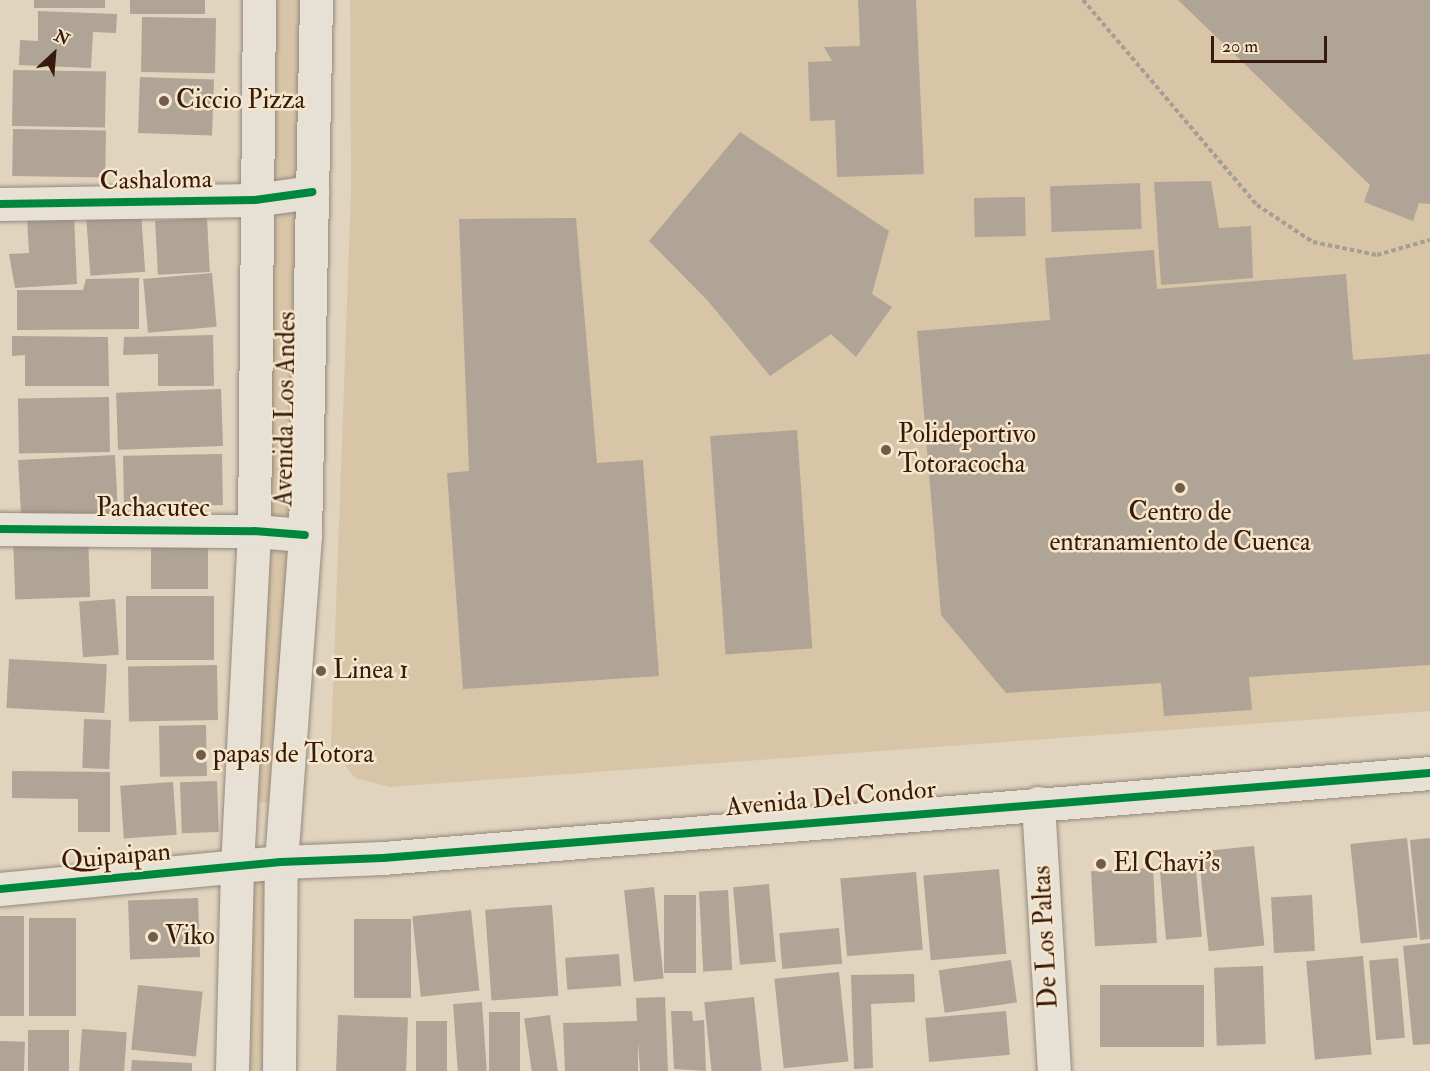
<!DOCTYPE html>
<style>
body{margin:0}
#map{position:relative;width:1430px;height:1071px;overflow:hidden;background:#e1d4bf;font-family:"IM FELL Double Pica",serif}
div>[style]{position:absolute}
.green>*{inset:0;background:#d8c5a8;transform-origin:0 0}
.building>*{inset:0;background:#afa495;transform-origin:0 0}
.path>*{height:4px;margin-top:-2px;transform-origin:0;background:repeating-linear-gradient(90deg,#a69e94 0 4.5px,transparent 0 7.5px)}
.roads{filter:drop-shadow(0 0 2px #95897c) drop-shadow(0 0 2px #95897c)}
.street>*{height:33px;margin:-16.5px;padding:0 16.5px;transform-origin:16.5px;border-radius:16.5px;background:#e7e0d5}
.secondary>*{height:33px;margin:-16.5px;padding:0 16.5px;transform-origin:16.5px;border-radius:16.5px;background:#e7e0d5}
.cycleway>*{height:8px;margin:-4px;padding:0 4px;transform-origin:4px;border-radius:4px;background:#00873e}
.dots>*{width:16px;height:16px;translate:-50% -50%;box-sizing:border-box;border:3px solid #f5e6cc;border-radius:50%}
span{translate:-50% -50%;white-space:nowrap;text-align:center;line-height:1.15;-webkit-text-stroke:5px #f5e6cc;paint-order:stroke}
.poi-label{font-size:26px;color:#381a0c}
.left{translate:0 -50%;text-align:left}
.street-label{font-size:26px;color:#381a0c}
.north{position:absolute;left:24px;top:24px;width:60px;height:60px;-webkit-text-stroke:4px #f5e6cc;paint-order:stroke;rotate:26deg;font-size:16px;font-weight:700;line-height:24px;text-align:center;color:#381a0c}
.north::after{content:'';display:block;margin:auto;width:21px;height:27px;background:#381a0c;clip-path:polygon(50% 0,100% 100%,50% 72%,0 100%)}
.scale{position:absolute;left:1211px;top:36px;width:116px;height:27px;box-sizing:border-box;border:3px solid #381a0c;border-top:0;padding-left:8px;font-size:18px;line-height:21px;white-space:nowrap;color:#381a0c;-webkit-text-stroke:4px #f5e6cc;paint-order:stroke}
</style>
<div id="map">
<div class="green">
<div style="left:269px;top:0;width:41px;height:184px"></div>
<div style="clip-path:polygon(350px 0,1430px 0,1430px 711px,390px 787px,355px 778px,331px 746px,351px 190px)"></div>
<div style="clip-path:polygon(264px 197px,311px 199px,297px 514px,258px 517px)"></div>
<div style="clip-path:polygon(254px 531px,305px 535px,271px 804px,252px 801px)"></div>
<div style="left:281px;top:862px;width:209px;height:44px;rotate:91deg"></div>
</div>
<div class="building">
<div style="left:34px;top:0;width:71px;height:8px"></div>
<div style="left:130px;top:0;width:75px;height:14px"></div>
<div style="clip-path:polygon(858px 0,916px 0,924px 174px,837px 177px,835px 120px,810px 121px,808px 62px,832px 61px,824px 47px,860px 46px)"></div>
<div style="clip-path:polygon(1178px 0,1430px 0,1430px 204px,1419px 203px,1413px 221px,1364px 202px,1370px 185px)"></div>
<div style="clip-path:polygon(38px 11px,117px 14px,116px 33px,93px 32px,91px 68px,19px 65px,20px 40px,38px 41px)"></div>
<div style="left:142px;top:17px;width:74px;height:55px;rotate:1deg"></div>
<div style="left:13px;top:70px;width:93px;height:56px;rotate:1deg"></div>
<div style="left:140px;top:77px;width:74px;height:56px;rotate:2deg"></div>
<div style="left:13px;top:129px;width:93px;height:47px;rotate:1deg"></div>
<div style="clip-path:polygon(740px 132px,889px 231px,872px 294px,892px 307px,856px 357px,831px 334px,770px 376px,708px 301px,649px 241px)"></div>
<div style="clip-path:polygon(1211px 181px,1219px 228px,1251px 226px,1253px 278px,1161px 285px,1154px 182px)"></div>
<div style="left:1140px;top:183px;width:46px;height:90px;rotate:88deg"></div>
<div style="left:1025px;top:197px;width:39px;height:51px;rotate:89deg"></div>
<div style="left:141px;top:212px;width:60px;height:55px;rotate:86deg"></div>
<div style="clip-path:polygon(74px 214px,77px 284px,15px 288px,9px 254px,29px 253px,27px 217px)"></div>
<div style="left:207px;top:218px;width:54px;height:52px;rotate:87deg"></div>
<div style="clip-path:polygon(576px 218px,597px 463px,643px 460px,659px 676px,463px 689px,447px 473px,469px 471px,459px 219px)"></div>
<div style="clip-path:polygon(1154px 250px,1157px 289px,1346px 274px,1353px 360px,1430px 354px,1430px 665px,1249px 677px,1252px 710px,1164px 716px,1161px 683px,1006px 693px,941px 615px,917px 331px,1050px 320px,1045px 258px)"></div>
<div style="left:212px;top:273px;width:54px;height:69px;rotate:85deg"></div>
<div style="clip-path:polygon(139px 278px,139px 329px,17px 330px,17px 290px,83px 290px,86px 279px)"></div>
<div style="clip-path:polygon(213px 335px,214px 386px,158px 386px,158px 354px,123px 355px,124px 337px)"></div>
<div style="clip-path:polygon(12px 336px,108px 337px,109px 386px,25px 386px,25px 355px,12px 356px)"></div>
<div style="left:221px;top:389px;width:57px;height:105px;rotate:88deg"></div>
<div style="left:109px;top:397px;width:55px;height:91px;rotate:89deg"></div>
<div style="left:797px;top:430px;width:219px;height:87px;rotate:86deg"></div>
<div style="left:222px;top:454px;width:51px;height:99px;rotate:89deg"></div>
<div style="left:115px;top:455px;width:58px;height:97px;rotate:87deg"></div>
<div style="left:88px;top:534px;width:63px;height:75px;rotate:88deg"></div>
<div style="left:151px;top:535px;width:57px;height:54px"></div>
<div style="left:126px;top:596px;width:88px;height:64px"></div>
<div style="left:115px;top:599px;width:56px;height:36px;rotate:86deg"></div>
<div style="left:9px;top:659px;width:98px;height:49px;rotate:3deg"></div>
<div style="left:217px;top:665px;width:55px;height:89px;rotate:89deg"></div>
<div style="left:84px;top:719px;width:27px;height:49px;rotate:2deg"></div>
<div style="left:206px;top:725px;width:51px;height:47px;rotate:89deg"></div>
<div style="clip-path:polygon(12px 771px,110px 772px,110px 832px,78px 832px,78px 799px,12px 798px)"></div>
<div style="left:217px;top:781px;width:51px;height:37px;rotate:88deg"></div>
<div style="left:173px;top:782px;width:53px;height:53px;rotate:86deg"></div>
<div style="left:1407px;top:838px;width:100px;height:57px;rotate:84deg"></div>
<div style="clip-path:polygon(1430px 838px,1430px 939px,1420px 940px,1410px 840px)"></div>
<div style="left:1254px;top:846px;width:100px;height:56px;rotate:84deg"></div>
<div style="left:1195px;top:858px;width:79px;height:36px;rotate:85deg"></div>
<div style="left:1153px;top:868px;width:75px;height:62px;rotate:87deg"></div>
<div style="left:999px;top:869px;width:85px;height:76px;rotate:85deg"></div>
<div style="left:916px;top:872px;width:78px;height:76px;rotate:85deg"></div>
<div style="left:769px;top:884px;width:78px;height:36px;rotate:85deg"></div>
<div style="left:654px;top:887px;width:92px;height:30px;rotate:84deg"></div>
<div style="left:728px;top:890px;width:80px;height:29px;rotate:87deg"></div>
<div style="left:664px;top:895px;width:32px;height:78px"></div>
<div style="left:1312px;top:895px;width:56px;height:41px;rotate:87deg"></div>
<div style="left:198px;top:898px;width:59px;height:70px;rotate:88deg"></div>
<div style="left:552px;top:905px;width:91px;height:67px;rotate:86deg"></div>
<div style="left:471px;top:910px;width:81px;height:59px;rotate:84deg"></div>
<div style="left:0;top:916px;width:24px;height:100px"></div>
<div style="left:29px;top:918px;width:47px;height:98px"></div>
<div style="left:354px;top:919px;width:57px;height:79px"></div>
<div style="left:839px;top:928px;width:36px;height:60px;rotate:85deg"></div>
<div style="clip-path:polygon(1430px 943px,1430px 1044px,1413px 1045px,1403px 946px)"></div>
<div style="left:619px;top:954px;width:32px;height:54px;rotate:86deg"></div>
<div style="left:1363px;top:956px;width:99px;height:57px;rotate:85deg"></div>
<div style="left:1398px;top:958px;width:80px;height:29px;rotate:85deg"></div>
<div style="left:1011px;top:960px;width:43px;height:73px;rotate:82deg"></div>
<div style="left:1263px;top:966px;width:78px;height:49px;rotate:88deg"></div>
<div style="left:839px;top:972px;width:90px;height:65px;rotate:84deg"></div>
<div style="clip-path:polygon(914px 974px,915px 1002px,871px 1004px,873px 1068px,854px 1069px,851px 975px)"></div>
<div style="left:138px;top:985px;width:65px;height:65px;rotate:6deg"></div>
<div style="left:1100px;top:985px;width:104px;height:62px"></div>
<div style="clip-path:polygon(665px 997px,668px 1071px,640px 1071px,638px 1041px,638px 1071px,565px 1071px,563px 1023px,637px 1021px,636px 998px)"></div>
<div style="left:754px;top:997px;width:74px;height:50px;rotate:84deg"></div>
<div style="left:482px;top:1002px;width:69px;height:29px;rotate:86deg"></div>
<div style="clip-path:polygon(671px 1011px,692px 1011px,693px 1021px,704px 1020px,706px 1071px,674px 1069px)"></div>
<div style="left:1006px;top:1011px;width:44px;height:81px;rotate:85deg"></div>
<div style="left:489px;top:1012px;width:31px;height:59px"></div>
<div style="left:338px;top:1015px;width:70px;height:56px;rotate:2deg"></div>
<div style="left:550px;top:1015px;width:57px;height:26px;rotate:82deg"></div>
<div style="left:416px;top:1021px;width:31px;height:50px"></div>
<div style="left:82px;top:1029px;width:45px;height:42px;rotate:4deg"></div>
<div style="left:28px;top:1030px;width:41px;height:41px"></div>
<div style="left:0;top:1041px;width:25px;height:30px;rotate:2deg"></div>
<div style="clip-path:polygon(132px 1060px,192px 1063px,192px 1071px,131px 1071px)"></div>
</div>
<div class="path">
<div style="left:1083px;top:0;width:269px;rotate:49.7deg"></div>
<div style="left:1257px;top:205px;width:67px;rotate:33.5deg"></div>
<div style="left:1313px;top:242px;width:65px;rotate:11.5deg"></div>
<div style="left:1377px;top:255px;width:55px;rotate:-15.8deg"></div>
</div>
<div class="roads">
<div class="street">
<div style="left:0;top:204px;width:255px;rotate:-0.9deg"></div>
<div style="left:255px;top:200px;width:58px;rotate:-8deg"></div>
<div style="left:0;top:529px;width:254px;rotate:0.5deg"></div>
<div style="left:254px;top:531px;width:51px;rotate:4.5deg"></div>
<div style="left:1038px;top:803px;width:268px;rotate:86.6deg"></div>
<div style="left:0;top:889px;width:282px;rotate:-5.5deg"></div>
<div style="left:281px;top:862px;width:102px;rotate:-2.2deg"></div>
<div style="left:383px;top:858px;width:1050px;rotate:-4.64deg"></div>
</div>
<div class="secondary">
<div style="left:232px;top:1071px;width:204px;rotate:-88.6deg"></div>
<div style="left:237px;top:867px;width:336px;rotate:-87.1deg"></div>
<div style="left:254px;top:531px;width:531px;rotate:-89.46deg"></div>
<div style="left:279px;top:1071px;width:209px;rotate:-89.5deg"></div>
<div style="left:281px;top:862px;width:328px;rotate:-85.8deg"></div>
<div style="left:305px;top:535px;width:535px;rotate:-88.82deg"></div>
</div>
</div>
<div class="cycleway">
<div style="left:0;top:204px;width:255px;rotate:-0.9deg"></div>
<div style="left:255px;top:200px;width:58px;rotate:-8deg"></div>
<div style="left:0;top:529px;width:254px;rotate:0.5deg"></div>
<div style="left:254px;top:531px;width:51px;rotate:4.5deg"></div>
<div style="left:0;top:889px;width:282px;rotate:-5.5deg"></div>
<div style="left:281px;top:862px;width:102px;rotate:-2.2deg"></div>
<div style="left:383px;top:858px;width:1050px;rotate:-4.64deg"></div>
</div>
<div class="dots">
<div style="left:164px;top:101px;background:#735b4b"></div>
<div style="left:886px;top:450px;background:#735b4b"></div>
<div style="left:1180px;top:488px;background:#735b4b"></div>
<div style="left:321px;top:671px;background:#735b4b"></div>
<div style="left:201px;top:755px;background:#735b4b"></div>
<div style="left:1101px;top:864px;background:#735b4b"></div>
<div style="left:153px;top:937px;background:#735b4b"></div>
</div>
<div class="poi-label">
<span class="left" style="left:176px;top:101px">Ciccio Pizza</span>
<span class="left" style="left:898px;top:450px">Polideportivo<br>Totoracocha</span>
<span style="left:1180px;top:528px">Centro de<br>entranamiento de Cuenca</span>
<span class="left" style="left:333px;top:671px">Linea 1</span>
<span class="left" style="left:213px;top:755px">papas de Totora</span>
<span class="left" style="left:1113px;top:864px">El Chavi's</span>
<span class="left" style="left:165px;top:937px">Viko</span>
</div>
<div class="street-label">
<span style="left:156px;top:181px;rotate:-1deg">Cashaloma</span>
<span style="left:286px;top:409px;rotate:-89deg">Avenida Los Andes</span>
<span style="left:153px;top:509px">Pachacutec</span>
<span style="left:831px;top:799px;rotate:-5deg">Avenida Del Condor</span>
<span style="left:116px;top:857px;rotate:-5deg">Quipaipan</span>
<span style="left:1046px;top:937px;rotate:-93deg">De Los Paltas</span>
</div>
<div class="north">N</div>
<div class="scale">20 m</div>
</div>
